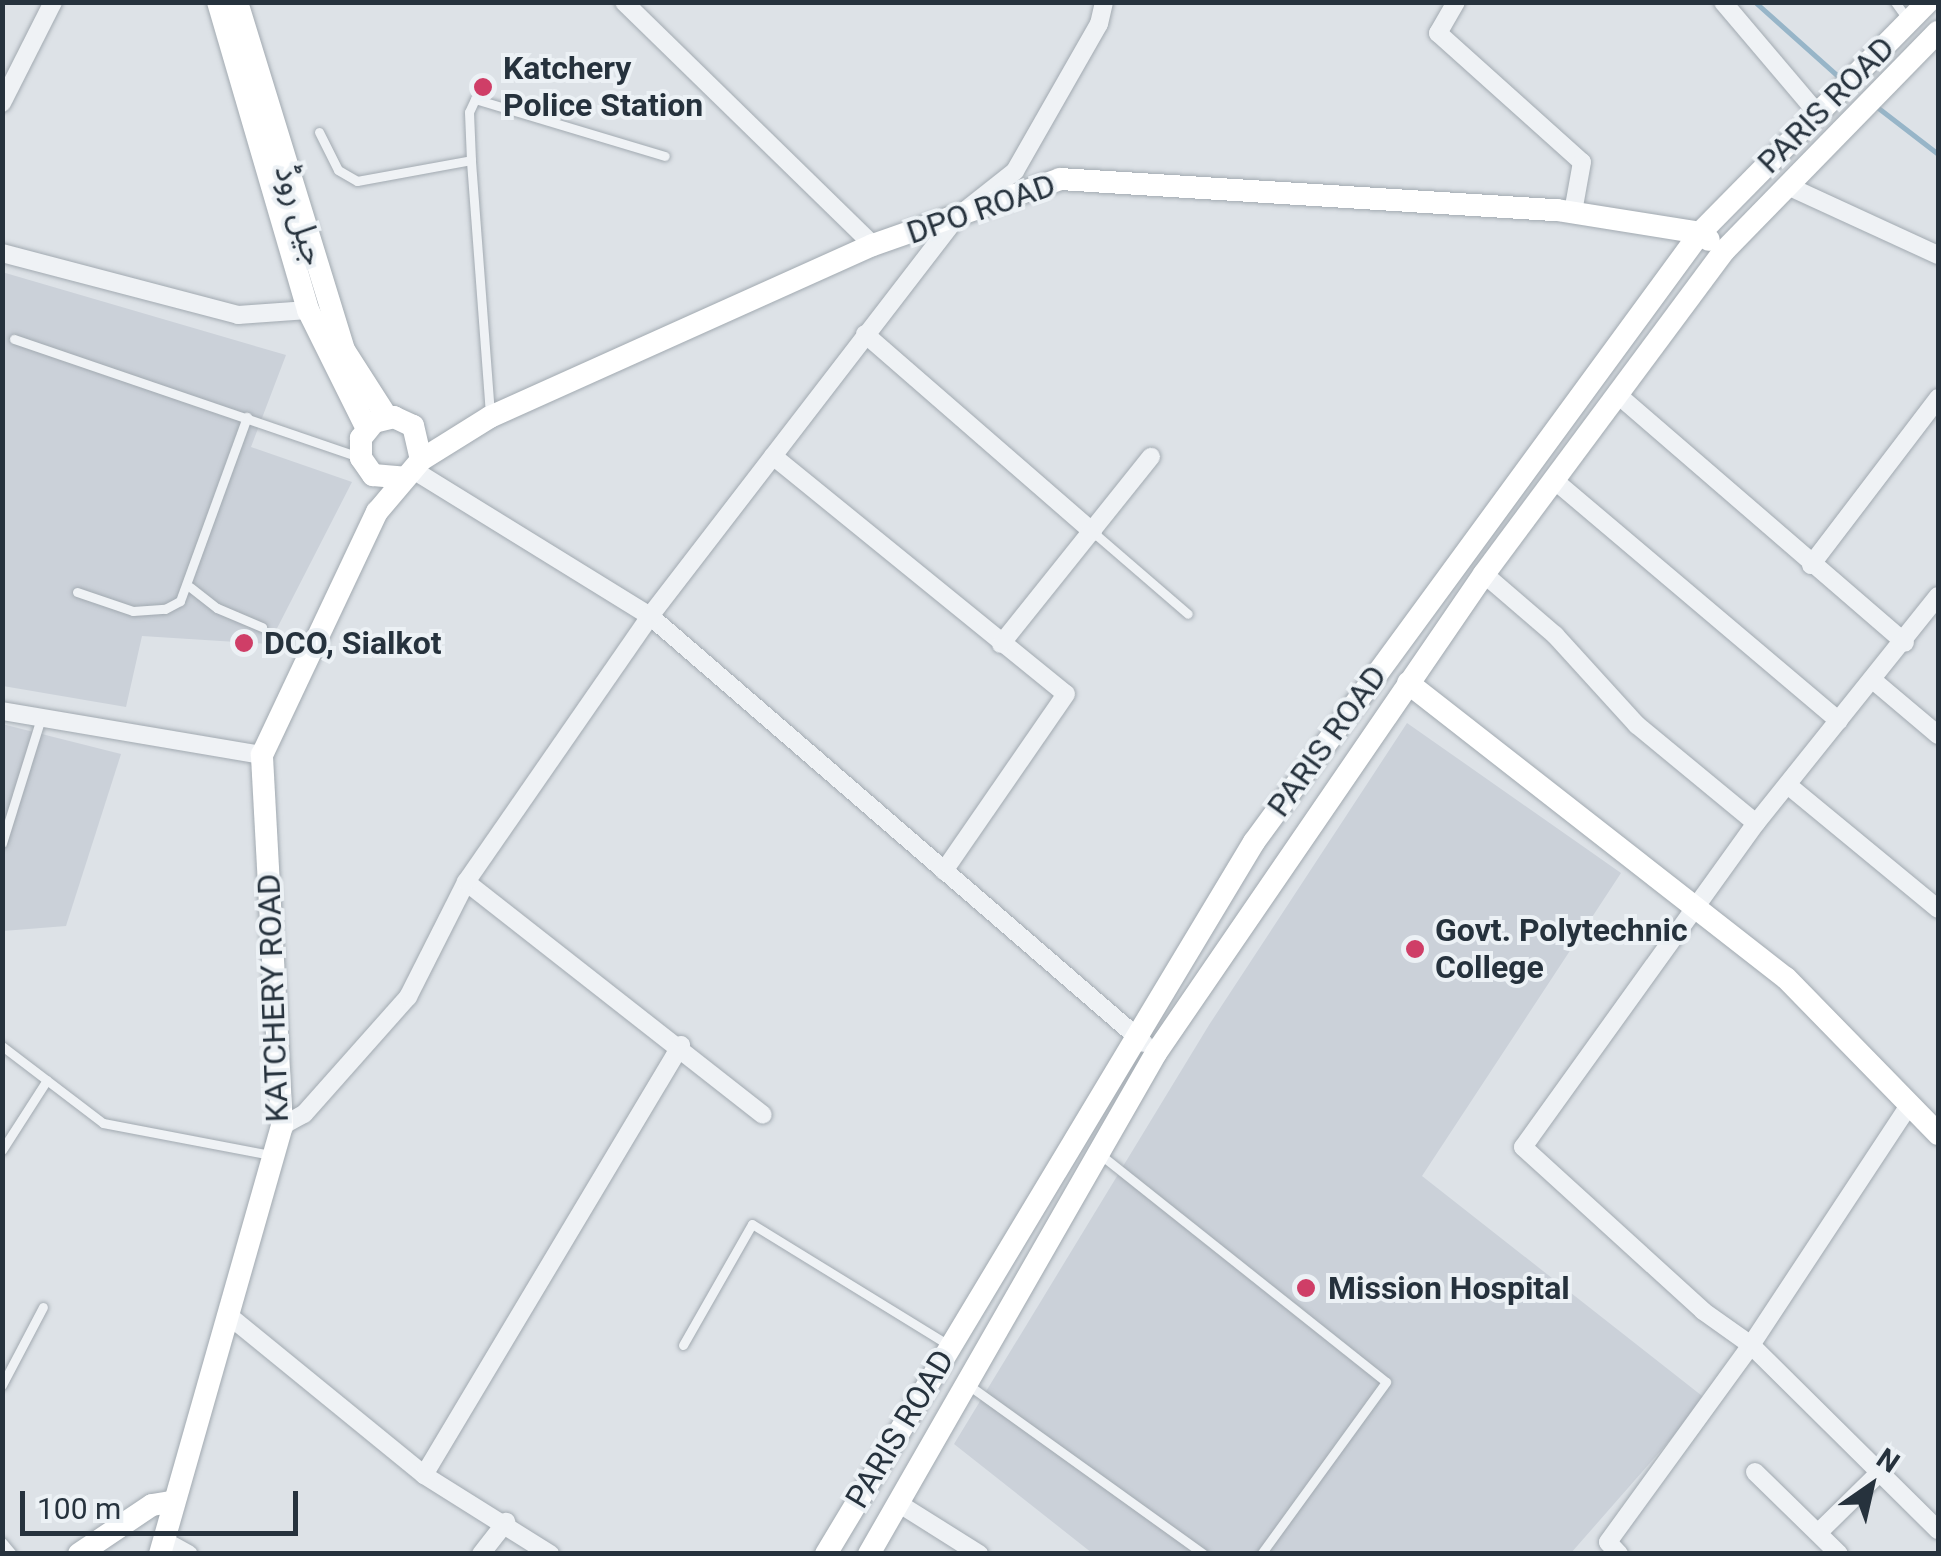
<!DOCTYPE html>
<meta charset="utf-8">
<style>
body{margin:0}
#map{position:relative;width:1941px;height:1556px;overflow:hidden;background:#dde2e7;font-family:Roboto,"Noto Sans Arabic",sans-serif}
div>[style]{position:absolute}
.built>*{inset:0;background:#cbd1d9}
.stream>*{height:5px;margin:-2.5px;padding:0 2.5px;transform-origin:2.5px;border-radius:2.5px;background:#97b5c8}
.roads{filter:drop-shadow(0 0 2px #a2aab1) drop-shadow(0 0 2px #a2aab1)}
.lane>*{height:9px;margin:-4.5px;padding:0 4.5px;transform-origin:4.5px;border-radius:4.5px;background:#eff2f5}
.street>*{height:18px;margin:-9px;padding:0 9px;transform-origin:9px;border-radius:9px;background:#eff2f5}
.secondary>*{height:22px;margin:-11px;padding:0 11px;transform-origin:11px;border-radius:11px;background:#fff}
.dots>*{width:28px;height:28px;translate:-50% -50%;box-sizing:border-box;border:5px solid #ecf1f5;border-radius:50%}
span{translate:-50% -50%;white-space:nowrap;text-align:center;line-height:1.15;-webkit-text-stroke:8px #ecf1f5;paint-order:stroke}
.poi-label{font-size:32px;color:#26323d;font-weight:700}
.left{translate:0 -50%;text-align:left}
.street-label{font-size:32px;color:#26323d}
.frame{position:absolute;inset:0;border:5px solid #26323d;pointer-events:none}
.north{position:absolute;left:1821px;top:1436px;width:100px;height:100px;-webkit-text-stroke:8px #ecf1f5;paint-order:stroke;rotate:34deg;font-size:28px;font-weight:700;line-height:40px;text-align:center;color:#26323d}
.north::after{content:'';display:block;margin:auto;width:35px;height:45px;background:#26323d;clip-path:polygon(50% 0,100% 100%,50% 72%,0 100%)}
.scale{position:absolute;left:20px;top:1491px;width:278px;height:45px;box-sizing:border-box;border:5px solid #26323d;border-top:0;padding-left:12px;font-size:30px;line-height:35px;white-space:nowrap;color:#26323d;-webkit-text-stroke:8px #ecf1f5;paint-order:stroke}
</style>
<div id="map">
<div class="built">
<div style="clip-path:polygon(2px 272px,286px 355px,251px 447px,352px 482px,269px 644px,142px 636px,126px 707px,3px 686px)"></div>
<div style="clip-path:polygon(1407px 723px,1621px 873px,1422px 1176px,1706px 1399px,1571px 1553px,1092px 1553px,954px 1444px,1209px 1025px)"></div>
<div style="clip-path:polygon(2px 724px,121px 754px,66px 926px,3px 931px)"></div>
</div>
<div class="stream">
<div style="left:1755px;top:2px;width:115px;rotate:41.8deg"></div>
<div style="left:1877px;top:107px;width:77px;rotate:37.6deg"></div>
</div>
<div class="roads">
<div class="lane">
<div style="left:1895px;top:2px;width:22px;rotate:54deg"></div>
<div style="left:319px;top:132px;width:42px;rotate:63.4deg"></div>
<div style="left:338px;top:170px;width:22px;rotate:30deg"></div>
<div style="left:357px;top:181px;width:116px;rotate:-10.4deg"></div>
<div style="left:14px;top:339px;width:364px;rotate:18.9deg"></div>
<div style="left:490px;top:414px;width:255px;rotate:-94.3deg"></div>
<div style="left:471px;top:160px;width:48px;rotate:-92.4deg"></div>
<div style="left:469px;top:112px;width:14px;rotate:-65deg"></div>
<div style="left:475px;top:99px;width:198px;rotate:16.7deg"></div>
<div style="left:1093px;top:532px;width:125px;rotate:40.8deg"></div>
<div style="left:190px;top:587px;width:34px;rotate:38deg"></div>
<div style="left:217px;top:608px;width:49px;rotate:22.9deg"></div>
<div style="left:77px;top:592px;width:59px;rotate:18.7deg"></div>
<div style="left:133px;top:611px;width:32px;rotate:-4deg"></div>
<div style="left:165px;top:609px;width:17px;rotate:-28deg"></div>
<div style="left:180px;top:601px;width:196px;rotate:-70deg"></div>
<div style="left:2px;top:843px;width:128px;rotate:-72.7deg"></div>
<div style="left:2px;top:1046px;width:127px;rotate:37.3deg"></div>
<div style="left:103px;top:1123px;width:170px;rotate:10.8deg"></div>
<div style="left:2px;top:1150px;width:83px;rotate:-57.3deg"></div>
<div style="left:1101px;top:1155px;width:364px;rotate:38.5deg"></div>
<div style="left:1386px;top:1382px;width:213px;rotate:126deg"></div>
<div style="left:683px;top:1345px;width:139px;rotate:-60.3deg"></div>
<div style="left:752px;top:1224px;width:229px;rotate:31.6deg"></div>
<div style="left:967px;top:1384px;width:292px;rotate:35.7deg"></div>
<div style="left:2px;top:1385px;width:88px;rotate:-62.3deg"></div>
<div style="left:2px;top:1542px;width:16px;rotate:50deg"></div>
</div>
<div class="street">
<div style="left:624px;top:2px;width:348px;rotate:44.3deg"></div>
<div style="left:1456px;top:2px;width:36px;rotate:120deg"></div>
<div style="left:1438px;top:33px;width:193px;rotate:41.9deg"></div>
<div style="left:1582px;top:162px;width:51px;rotate:100.2deg"></div>
<div style="left:1723px;top:2px;width:147px;rotate:49.7deg"></div>
<div style="left:2px;top:103px;width:113px;rotate:-63.2deg"></div>
<div style="left:1790px;top:187px;width:163px;rotate:24.7deg"></div>
<div style="left:2px;top:253px;width:244px;rotate:14.7deg"></div>
<div style="left:238px;top:315px;width:70px;rotate:-4.1deg"></div>
<div style="left:865px;top:334px;width:302px;rotate:41deg"></div>
<div style="left:1618px;top:395px;width:379px;rotate:40.8deg"></div>
<div style="left:773px;top:456px;width:377px;rotate:39.1deg"></div>
<div style="left:1066px;top:694px;width:215px;rotate:124.6deg"></div>
<div style="left:415px;top:471px;width:276px;rotate:31.7deg"></div>
<div style="left:650px;top:616px;width:653px;rotate:40.84deg"></div>
<div style="left:1554px;top:480px;width:373px;rotate:40.2deg"></div>
<div style="left:1811px;top:565px;width:210px;rotate:-52.7deg"></div>
<div style="left:1484px;top:574px;width:94px;rotate:40.7deg"></div>
<div style="left:1555px;top:635px;width:122px;rotate:47.7deg"></div>
<div style="left:1637px;top:725px;width:154px;rotate:39.5deg"></div>
<div style="left:1938px;top:596px;width:291px;rotate:128.7deg"></div>
<div style="left:1756px;top:823px;width:399px;rotate:125.7deg"></div>
<div style="left:1523px;top:1147px;width:244px;rotate:42.3deg"></div>
<div style="left:1703px;top:1311px;width:59px;rotate:35.3deg"></div>
<div style="left:1751px;top:1345px;width:263px;rotate:44.7deg"></div>
<div style="left:1001px;top:644px;width:240px;rotate:-51.3deg"></div>
<div style="left:1874px;top:681px;width:84px;rotate:40.2deg"></div>
<div style="left:2px;top:711px;width:264px;rotate:9.6deg"></div>
<div style="left:1789px;top:786px;width:193px;rotate:39.5deg"></div>
<div style="left:466px;top:882px;width:377px;rotate:38.1deg"></div>
<div style="left:282px;top:1126px;width:25px;rotate:-29deg"></div>
<div style="left:304px;top:1114px;width:157px;rotate:-48.4deg"></div>
<div style="left:408px;top:997px;width:129px;rotate:-63.2deg"></div>
<div style="left:466px;top:882px;width:323px;rotate:-55.3deg"></div>
<div style="left:650px;top:616px;width:503px;rotate:-52.42deg"></div>
<div style="left:957px;top:217px;width:74px;rotate:-38.4deg"></div>
<div style="left:1015px;top:171px;width:169px;rotate:-60.3deg"></div>
<div style="left:1099px;top:24px;width:23px;rotate:-77deg"></div>
<div style="left:228px;top:1315px;width:253px;rotate:39.2deg"></div>
<div style="left:424px;top:1475px;width:149px;rotate:32.1deg"></div>
<div style="left:1755px;top:1472px;width:117px;rotate:44.3deg"></div>
<div style="left:424px;top:1475px;width:501px;rotate:-59.13deg"></div>
<div style="left:898px;top:1503px;width:96px;rotate:32.2deg"></div>
<div style="left:1819px;top:1532px;width:86px;rotate:-44.5deg"></div>
<div style="left:163px;top:1540px;width:29px;rotate:29deg"></div>
<div style="left:481px;top:1554px;width:41px;rotate:-52deg"></div>
<div style="left:1619px;top:1554px;width:16px;rotate:-133deg"></div>
<div style="left:1608px;top:1542px;width:243px;rotate:-54deg"></div>
<div style="left:1751px;top:1345px;width:284px;rotate:-56.6deg"></div>
</div>
<div class="secondary">
<div style="left:218px;top:2px;width:321px;rotate:73.7deg"></div>
<div style="left:308px;top:310px;width:133px;rotate:63.6deg"></div>
<div style="left:237px;top:2px;width:364px;rotate:72.9deg"></div>
<div style="left:344px;top:350px;width:80px;rotate:57.3deg"></div>
<div style="left:421px;top:460px;width:81px;rotate:-31.9deg"></div>
<div style="left:490px;top:417px;width:420px;rotate:-24.2deg"></div>
<div style="left:873px;top:245px;width:198px;rotate:-19.4deg"></div>
<div style="left:1060px;top:179px;width:498px;rotate:3.6deg"></div>
<div style="left:1557px;top:210px;width:145px;rotate:9.1deg"></div>
<div style="left:1700px;top:233px;width:11px;rotate:38deg"></div>
<div style="left:1408px;top:683px;width:479px;rotate:38deg"></div>
<div style="left:1786px;top:978px;width:218px;rotate:45.7deg"></div>
<div style="left:79px;top:1554px;width:88px;rotate:-33.9deg"></div>
<div style="left:152px;top:1505px;width:20px;rotate:-9deg"></div>
<div style="left:160px;top:1554px;width:445px;rotate:-74.1deg"></div>
<div style="left:282px;top:1126px;width:372px;rotate:-93.1deg"></div>
<div style="left:262px;top:755px;width:269px;rotate:-64.7deg"></div>
<div style="left:377px;top:512px;width:68px;rotate:-49.8deg"></div>
<div style="left:421px;top:460px;width:35px;rotate:-103deg"></div>
<div style="left:413px;top:426px;width:21px;rotate:-155deg"></div>
<div style="left:394px;top:417px;width:21px;rotate:166deg"></div>
<div style="left:374px;top:422px;width:21px;rotate:129deg"></div>
<div style="left:361px;top:438px;width:20px;rotate:90deg"></div>
<div style="left:361px;top:458px;width:21px;rotate:55deg"></div>
<div style="left:373px;top:475px;width:32px;rotate:5deg"></div>
<div style="left:826px;top:1554px;width:831px;rotate:-58.99deg"></div>
<div style="left:1254px;top:842px;width:755px;rotate:-53.78deg"></div>
<div style="left:1700px;top:233px;width:325px;rotate:-45.4deg"></div>
<div style="left:869px;top:1554px;width:577px;rotate:-60.19deg"></div>
<div style="left:1156px;top:1053px;width:581px;rotate:-55.6deg"></div>
<div style="left:1484px;top:574px;width:402px;rotate:-53.4deg"></div>
<div style="left:1724px;top:251px;width:306px;rotate:-45.7deg"></div>
</div>
</div>
<div class="dots">
<div style="left:483px;top:87px;background:#cf3e67"></div>
<div style="left:244px;top:643px;background:#cf3e67"></div>
<div style="left:1415px;top:949px;background:#cf3e67"></div>
<div style="left:1306px;top:1288px;background:#cf3e67"></div>
</div>
<div class="poi-label">
<span class="left" style="left:503px;top:87px">Katchery<br>Police Station</span>
<span class="left" style="left:264px;top:643px">DCO, Sialkot</span>
<span class="left" style="left:1435px;top:949px">Govt. Polytechnic<br>College</span>
<span class="left" style="left:1328px;top:1288px">Mission Hospital</span>
</div>
<div class="street-label">
<span style="left:1826px;top:105px;rotate:-45deg">PARIS ROAD</span>
<span style="left:981px;top:209px;rotate:-19deg">DPO ROAD</span>
<span style="left:300px;top:215px;rotate:73deg">جیل روڈ</span>
<span style="left:1327px;top:741px;rotate:-54deg">PARIS ROAD</span>
<span style="left:273px;top:998px;rotate:-92deg">KATCHERY ROAD</span>
<span style="left:900px;top:1429px;rotate:-59deg">PARIS ROAD</span>
</div>
<div class="frame"></div>
<div class="north">N</div>
<div class="scale">100 m</div>
</div>
